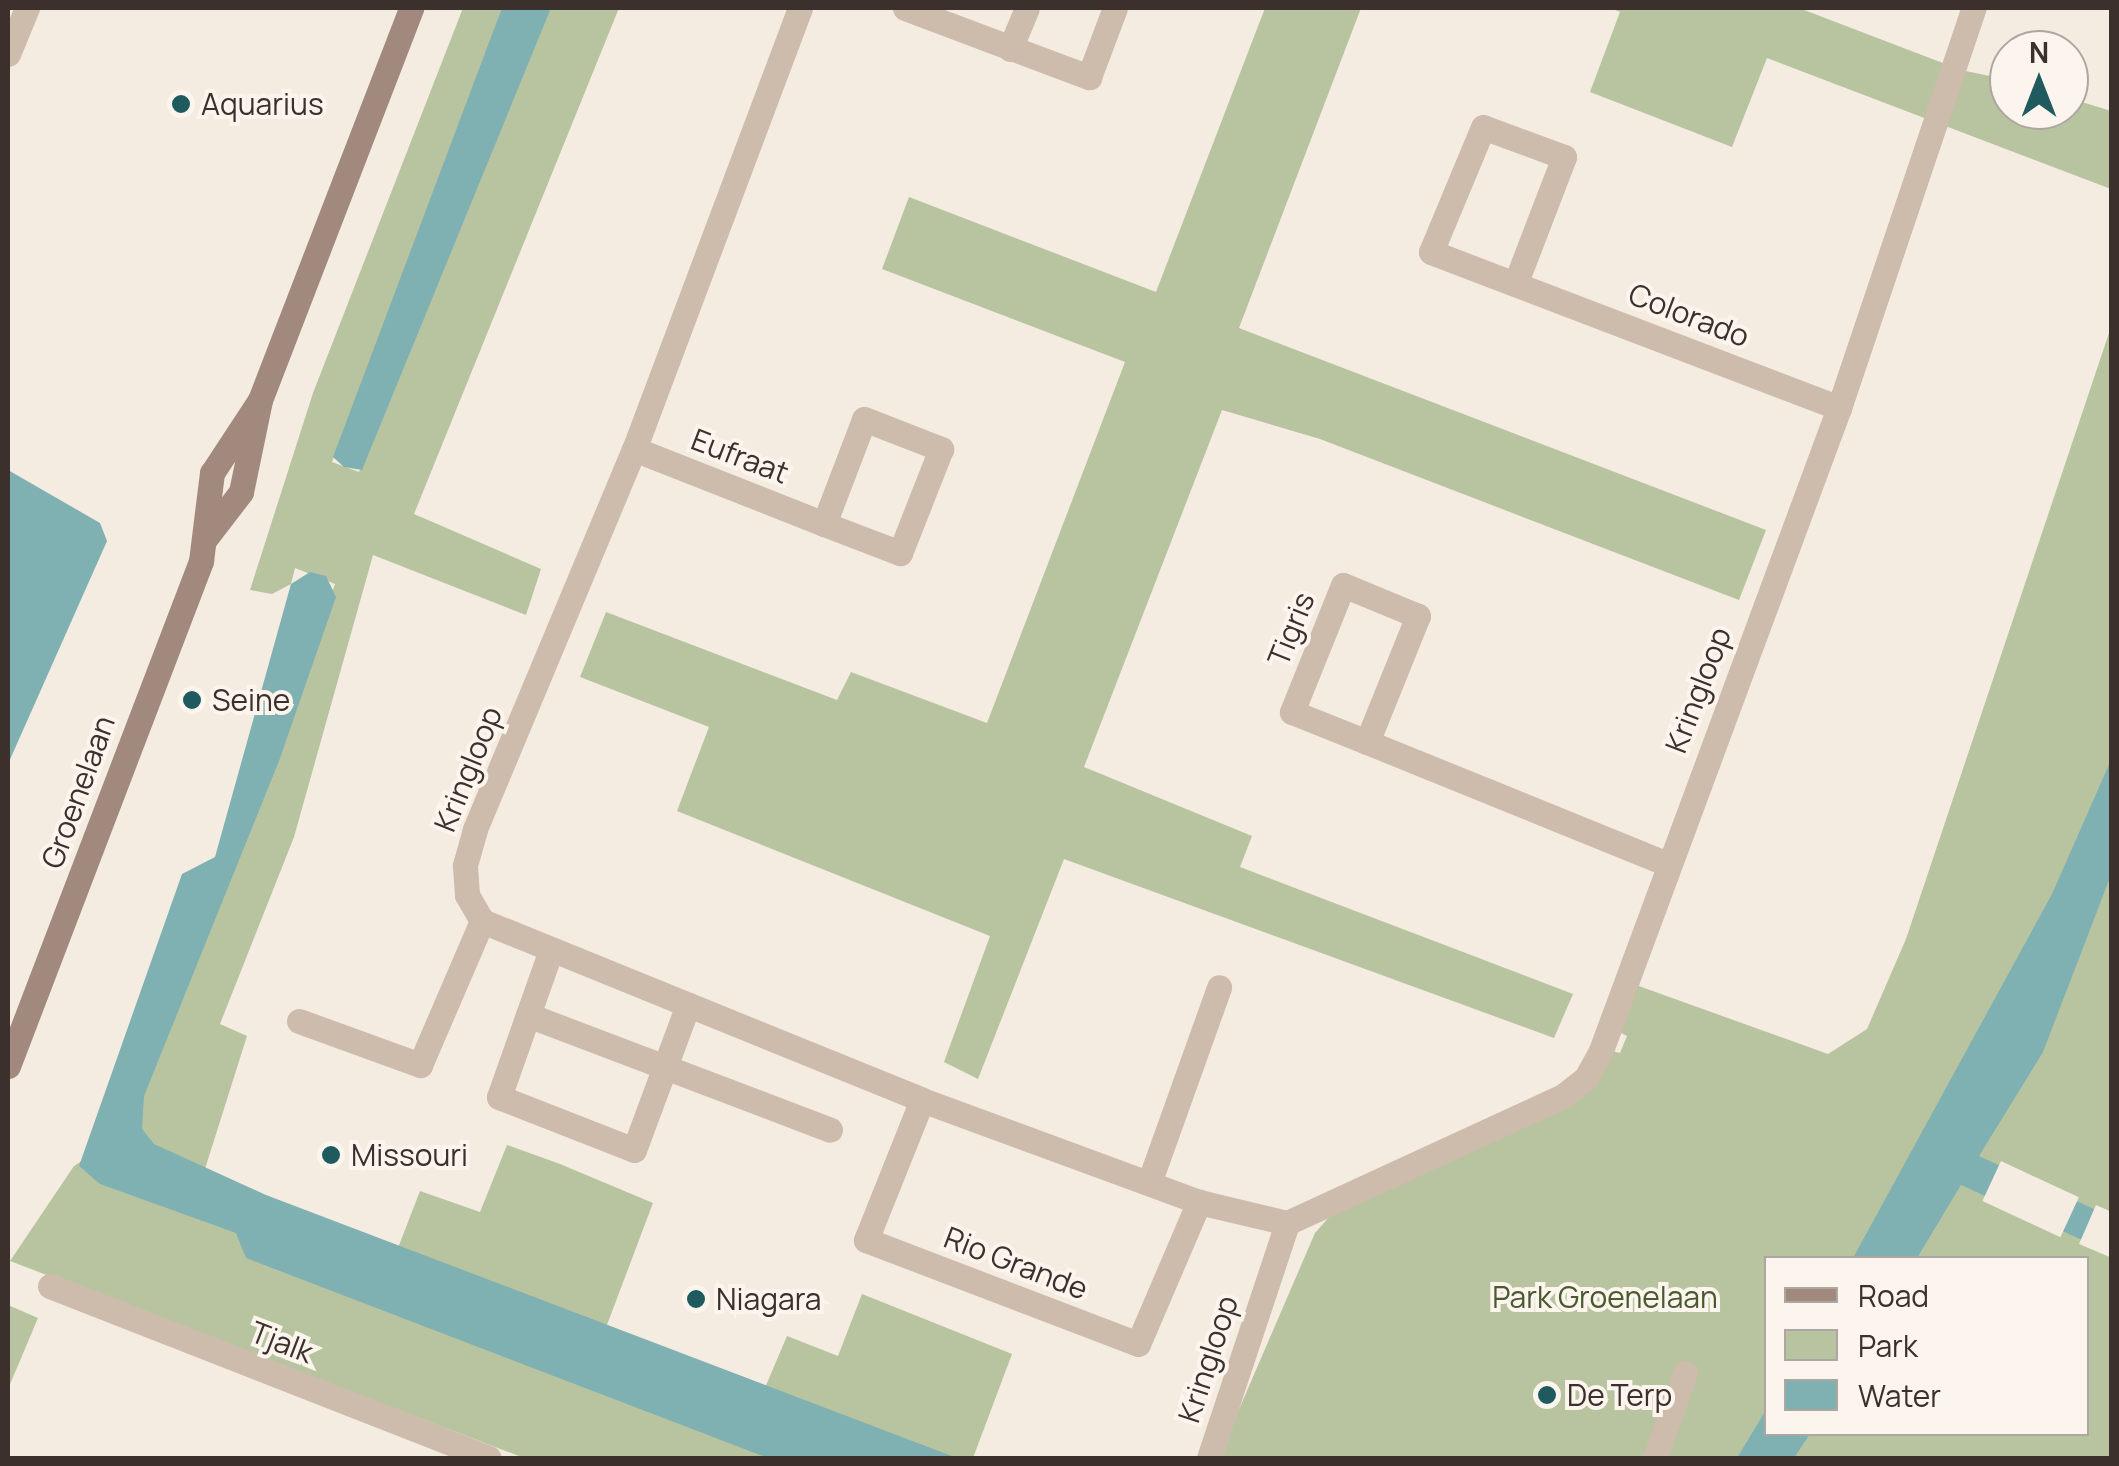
<!DOCTYPE html>
<style>
body{margin:0}
#map{position:relative;width:2119px;height:1466px;overflow:hidden;background:#f4ebe1;font-family:Manrope,sans-serif}
div>[style]{position:absolute}
.green>*{inset:0;background:#b8c4a0}
.water>*{inset:0;background:#7fb0b2}
.pier>*{inset:0;background:#f4ebe1;transform-origin:0 0}
.street>*{height:25px;margin:-12.5px;padding:0 12.5px;transform-origin:12.5px;border-radius:12.5px;background:#cdbbac}
.secondary>*{height:25px;margin:-12.5px;padding:0 12.5px;transform-origin:12.5px;border-radius:12.5px;background:#a18a7d}
.dots>*{width:28px;height:28px;translate:-50% -50%;box-sizing:border-box;border:5px solid #fbf5ee;border-radius:50%}
span{translate:-50% -50%;white-space:nowrap;text-align:center;line-height:1.15;-webkit-text-stroke:8px #fbf5ee;paint-order:stroke}
.poi-label{font-size:30px;color:#3b302b}
.left{translate:0 -50%;text-align:left}
.street-label{font-size:30px;color:#3b302b}
.park-label{font-size:30px;color:#4a5a2e}
.frame{position:absolute;inset:0;border:10px solid #3b302b;pointer-events:none}
.legend{position:absolute;left:1764px;top:1256px;width:325px;height:180px;box-sizing:border-box;background:#fbf5ee;border:2px solid #aea6a0;margin:0;padding:12px 18px;list-style:none;font-size:30px;color:#3b302b}
.legend li{display:flex;align-items:center;gap:20px;height:50px}
.legend b{width:50px;border:2px solid #aea6a0}
.north{position:absolute;left:1989px;top:30px;width:100px;height:100px;box-sizing:border-box;background:#fbf5ee;border:2px solid #aea6a0;border-radius:50%;rotate:0deg;font-size:28px;font-weight:700;line-height:40px;text-align:center;color:#3b302b}
.north::after{content:'';display:block;margin:auto;width:35px;height:45px;background:#1f5a5e;clip-path:polygon(50% 0,100% 100%,50% 72%,0 100%)}
</style>
<div id="map">
<div class="green">
<div style="clip-path:polygon(463px 8px,505px 8px,332px 462px,359px 472px,550px 8px,619px 8px,414px 514px,541px 569px,526px 615px,373px 555px,294px 837px,220px 1024px,247px 1036px,204px 1172px,391px 1266px,420px 1191px,480px 1212px,507px 1145px,560px 1164px,653px 1203px,599px 1346px,756px 1409px,787px 1336px,838px 1356px,862px 1294px,1012px 1354px,973px 1458px,524px 1458px,10px 1261px,74px 1166px,137px 1125px,141px 1091px,229px 879px,335px 584px,295px 568px,291px 584px,272px 594px,250px 590px,313px 393px)"></div>
<div style="clip-path:polygon(1265px 8px,1361px 8px,1239px 328px,1766px 530px,1739px 600px,1320px 439px,1222px 410px,1084px 767px,1252px 836px,1240px 867px,1573px 994px,1554px 1038px,1064px 859px,978px 1079px,944px 1062px,990px 936px,677px 811px,709px 727px,580px 677px,606px 612px,837px 700px,851px 672px,987px 723px,1125px 362px,882px 269px,909px 197px,1156px 292px)"></div>
<div style="clip-path:polygon(1611px 8px,1799px 8px,1961px 70px,2009px 80px,2009px 110px,2069px 110px,2069px 98px,2111px 111px,2111px 189px,1767px 58px,1732px 147px,1590px 92px,1620px 12px)"></div>
<div style="clip-path:polygon(evenodd,2111px 327px,2111px 1458px,1218px 1458px,1315px 1233px,1337px 1208px,1573px 1100px,1612px 1051px,1620px 1053px,1627px 1036px,1619px 1032px,1636px 985px,1828px 1054px,1867px 1029px,1906px 939px,2111px 327px,1766px 1258px,2086px 1258px,2086px 1434px,1766px 1434px,1766px 1258px)"></div>
<div style="clip-path:polygon(8px 1305px,38px 1318px,8px 1389px)"></div>
</div>
<div class="water">
<div style="clip-path:polygon(502px 8px,551px 8px,362px 470px,344px 467px,333px 457px)"></div>
<div style="clip-path:polygon(8px 470px,100px 523px,107px 541px,8px 764px)"></div>
<div style="clip-path:polygon(310px 572px,326px 576px,336px 597px,279px 761px,144px 1096px,142px 1129px,154px 1144px,266px 1195px,957px 1458px,768px 1458px,246px 1258px,236px 1233px,100px 1184px,79px 1166px,182px 874px,215px 857px,291px 584px)"></div>
<div style="clip-path:polygon(2111px 760px,2111px 875px,2043px 1052px,1979px 1156px,2111px 1217px,2111px 1253px,1961px 1185px,1917px 1258px,1853px 1258px,2052px 894px)"></div>
<div style="clip-path:polygon(1766px 1410px,1766px 1434px,1810px 1434px,1794px 1458px,1737px 1458px)"></div>
</div>
<div class="pier">
<div style="left:2001px;top:1161px;width:86px;height:44px;rotate:25deg"></div>
<div style="clip-path:polygon(2096px 1205px,2112px 1212px,2112px 1258px,2079px 1244px)"></div>
</div>
<div class="street">
<div style="left:800px;top:8px;width:471px;rotate:110.6deg"></div>
<div style="left:634px;top:449px;width:413px;rotate:112.7deg"></div>
<div style="left:475px;top:830px;width:37px;rotate:106deg"></div>
<div style="left:465px;top:866px;width:29px;rotate:86deg"></div>
<div style="left:467px;top:895px;width:30px;rotate:60deg"></div>
<div style="left:482px;top:921px;width:475px;rotate:22.1deg"></div>
<div style="left:922px;top:1100px;width:295px;rotate:20.2deg"></div>
<div style="left:1199px;top:1202px;width:90px;rotate:13.4deg"></div>
<div style="left:1287px;top:1223px;width:304px;rotate:-24.7deg"></div>
<div style="left:1563px;top:1096px;width:29px;rotate:-38deg"></div>
<div style="left:1586px;top:1078px;width:29px;rotate:-61deg"></div>
<div style="left:1600px;top:1053px;width:688px;rotate:-69.67deg"></div>
<div style="left:1839px;top:408px;width:422px;rotate:-71.4deg"></div>
<div style="left:905px;top:8px;width:197px;rotate:20.6deg"></div>
<div style="left:1089px;top:77px;width:74px;rotate:-69.4deg"></div>
<div style="left:1010px;top:49px;width:44px;rotate:-67.5deg"></div>
<div style="left:8px;top:54px;width:50px;rotate:-67.6deg"></div>
<div style="left:1516px;top:282px;width:134px;rotate:-69deg"></div>
<div style="left:1564px;top:157px;width:86px;rotate:-159.7deg"></div>
<div style="left:1483px;top:127px;width:135px;rotate:112.6deg"></div>
<div style="left:1431px;top:252px;width:437px;rotate:20.9deg"></div>
<div style="left:634px;top:449px;width:204px;rotate:21.5deg"></div>
<div style="left:824px;top:524px;width:112px;rotate:-69.1deg"></div>
<div style="left:864px;top:419px;width:83px;rotate:21.3deg"></div>
<div style="left:941px;top:449px;width:112px;rotate:111.5deg"></div>
<div style="left:900px;top:553px;width:81px;rotate:-159.1deg"></div>
<div style="left:1367px;top:742px;width:136px;rotate:-68deg"></div>
<div style="left:1418px;top:616px;width:81px;rotate:-157.5deg"></div>
<div style="left:1343px;top:585px;width:137px;rotate:111.9deg"></div>
<div style="left:1292px;top:712px;width:81px;rotate:21.8deg"></div>
<div style="left:1367px;top:742px;width:325px;rotate:22.1deg"></div>
<div style="left:551px;top:950px;width:156px;rotate:109.5deg"></div>
<div style="left:499px;top:1097px;width:145px;rotate:21.4deg"></div>
<div style="left:634px;top:1150px;width:155px;rotate:-69.6deg"></div>
<div style="left:528px;top:1015px;width:323px;rotate:20.8deg"></div>
<div style="left:299px;top:1021px;width:129px;rotate:20deg"></div>
<div style="left:420px;top:1065px;width:157px;rotate:-66.7deg"></div>
<div style="left:922px;top:1100px;width:151px;rotate:111.8deg"></div>
<div style="left:866px;top:1240px;width:291px;rotate:20.9deg"></div>
<div style="left:1138px;top:1344px;width:155px;rotate:-66.8deg"></div>
<div style="left:1149px;top:1183px;width:208px;rotate:-70.3deg"></div>
<div style="left:50px;top:1286px;width:471px;rotate:21.4deg"></div>
<div style="left:1209px;top:1458px;width:248px;rotate:-71.6deg"></div>
<div style="left:1655px;top:1458px;width:90px;rotate:-70.6deg"></div>
</div>
<div class="secondary">
<div style="left:205px;top:539px;width:59px;rotate:-52.5deg"></div>
<div style="left:241px;top:492px;width:94px;rotate:-78.3deg"></div>
<div style="left:260px;top:400px;width:420px;rotate:-68.9deg"></div>
<div style="left:8px;top:1066px;width:541px;rotate:-69.08deg"></div>
<div style="left:201px;top:561px;width:89px;rotate:-82.9deg"></div>
<div style="left:212px;top:473px;width:87px;rotate:-56.7deg"></div>
</div>
<div class="dots">
<div style="left:181px;top:104px;background:#1f5a5e"></div>
<div style="left:192px;top:700px;background:#1f5a5e"></div>
<div style="left:331px;top:1155px;background:#1f5a5e"></div>
<div style="left:696px;top:1299px;background:#1f5a5e"></div>
<div style="left:1547px;top:1395px;background:#1f5a5e"></div>
</div>
<div class="poi-label">
<span class="left" style="left:201px;top:104px">Aquarius</span>
<span class="left" style="left:212px;top:700px">Seine</span>
<span class="left" style="left:351px;top:1155px">Missouri</span>
<span class="left" style="left:716px;top:1299px">Niagara</span>
<span class="left" style="left:1567px;top:1395px">De Terp</span>
</div>
<div class="street-label">
<span style="left:1689px;top:315px;rotate:21deg">Colorado</span>
<span style="left:740px;top:456px;rotate:21deg">Eufraat</span>
<span style="left:1291px;top:629px;rotate:-68deg">Tigris</span>
<span style="left:1698px;top:690px;rotate:-69deg">Kringloop</span>
<span style="left:468px;top:769px;rotate:-68deg">Kringloop</span>
<span style="left:78px;top:792px;rotate:-70deg">Groenelaan</span>
<span style="left:1016px;top:1263px;rotate:21deg">Rio Grande</span>
<span style="left:282px;top:1342px;rotate:21deg">Tjalk</span>
<span style="left:1208px;top:1359px;rotate:-72deg">Kringloop</span>
</div>
<div class="park-label">
<span style="left:1605px;top:1297px">Park Groenelaan</span>
</div>
<div class="frame"></div>
<ul class="legend">
<li><b style="height:12px;background:#a18a7d"></b>Road</li>
<li><b style="height:28px;background:#b8c4a0"></b>Park</li>
<li><b style="height:28px;background:#7fb0b2"></b>Water</li>
</ul>
<div class="north">N</div>
</div>
